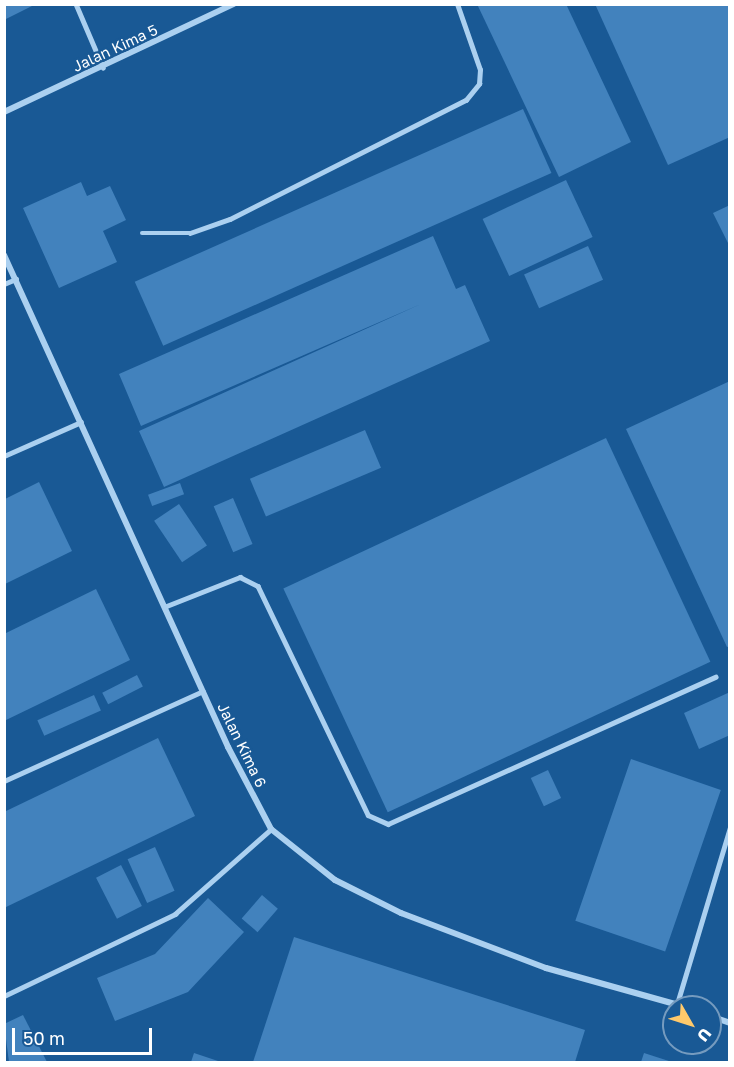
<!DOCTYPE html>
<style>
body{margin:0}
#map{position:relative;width:734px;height:1067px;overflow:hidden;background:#195995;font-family:"Golos Text",sans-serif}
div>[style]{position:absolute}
.building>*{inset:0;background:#4282bd;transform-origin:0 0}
.lane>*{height:4.5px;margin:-2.25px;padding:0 2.25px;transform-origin:2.25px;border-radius:2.25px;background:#abd0f0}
.street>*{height:6px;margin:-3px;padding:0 3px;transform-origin:3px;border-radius:3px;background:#abd0f0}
span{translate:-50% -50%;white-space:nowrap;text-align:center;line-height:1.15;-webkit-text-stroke:4.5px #195995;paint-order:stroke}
.street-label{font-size:15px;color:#fff}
.frame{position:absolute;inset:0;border:6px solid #fff;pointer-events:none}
.north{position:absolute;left:662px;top:995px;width:60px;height:60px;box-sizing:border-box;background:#195995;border:2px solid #759bbf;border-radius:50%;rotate:129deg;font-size:16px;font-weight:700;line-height:24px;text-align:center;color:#fff}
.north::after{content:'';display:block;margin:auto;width:21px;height:27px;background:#ffc96b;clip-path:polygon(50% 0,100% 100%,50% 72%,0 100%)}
.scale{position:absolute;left:12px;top:1028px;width:140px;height:27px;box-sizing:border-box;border:3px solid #fff;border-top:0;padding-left:8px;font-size:18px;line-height:21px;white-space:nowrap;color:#fff;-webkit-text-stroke:4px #195995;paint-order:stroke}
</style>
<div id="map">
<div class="building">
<div style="clip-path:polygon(4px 4px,36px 4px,4px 20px)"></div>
<div style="clip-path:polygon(477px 4px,566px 4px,631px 142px,559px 177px)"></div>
<div style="clip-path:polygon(595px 4px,730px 4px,730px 137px,668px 165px)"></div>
<div style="left:523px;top:109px;width:70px;height:425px;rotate:66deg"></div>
<div style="left:566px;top:180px;width:63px;height:92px;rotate:65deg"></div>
<div style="clip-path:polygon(81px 182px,87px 196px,110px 186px,126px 220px,103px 231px,117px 262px,59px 288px,23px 208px)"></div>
<div style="clip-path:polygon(730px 205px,730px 247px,713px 213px)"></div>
<div style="clip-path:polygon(433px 236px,456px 289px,465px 285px,490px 341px,164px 487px,139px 431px,421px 304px,141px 426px,119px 374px)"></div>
<div style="left:588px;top:246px;width:37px;height:70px;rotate:66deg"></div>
<div style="clip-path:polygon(730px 381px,730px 646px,727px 647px,626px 429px)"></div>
<div style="left:365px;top:430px;width:41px;height:125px;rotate:67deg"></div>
<div style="left:606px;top:438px;width:247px;height:356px;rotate:65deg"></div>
<div style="clip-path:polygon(39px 482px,72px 551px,5px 584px,5px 499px)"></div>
<div style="left:180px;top:483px;width:12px;height:34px;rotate:70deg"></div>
<div style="left:233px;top:498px;width:50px;height:21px;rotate:67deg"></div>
<div style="left:179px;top:504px;width:50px;height:30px;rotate:56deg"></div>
<div style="clip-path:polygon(96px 589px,130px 660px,4px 721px,4px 634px)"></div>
<div style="left:137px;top:675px;width:13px;height:39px;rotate:63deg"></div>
<div style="clip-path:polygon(730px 692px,730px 735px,699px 749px,684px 713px)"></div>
<div style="left:94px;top:695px;width:17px;height:62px;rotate:66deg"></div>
<div style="clip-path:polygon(158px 738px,195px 816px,4px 908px,4px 812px)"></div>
<div style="left:631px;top:759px;width:95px;height:171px;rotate:19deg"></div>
<div style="left:548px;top:770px;width:31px;height:19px;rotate:65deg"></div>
<div style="left:155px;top:847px;width:48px;height:30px;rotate:66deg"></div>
<div style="left:121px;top:865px;width:46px;height:28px;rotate:63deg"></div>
<div style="left:262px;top:895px;width:21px;height:31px;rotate:41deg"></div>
<div style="clip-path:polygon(208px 898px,244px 932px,188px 992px,115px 1021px,97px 978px,155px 954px)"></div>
<div style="clip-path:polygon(294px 937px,585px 1030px,575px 1062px,253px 1062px)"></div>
<div style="clip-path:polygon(23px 1015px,47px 1062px,9px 1062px,4px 1024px)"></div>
<div style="clip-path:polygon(194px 1053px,221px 1062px,191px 1062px)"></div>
<div style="clip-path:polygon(644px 1053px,672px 1062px,641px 1062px)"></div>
</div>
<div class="lane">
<div style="left:76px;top:4px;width:69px;rotate:66.8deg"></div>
<div style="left:142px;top:233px;width:48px"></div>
<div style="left:190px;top:233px;width:42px;rotate:-19.3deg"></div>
<div style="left:230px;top:219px;width:264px;rotate:-26.8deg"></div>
<div style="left:466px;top:100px;width:21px;rotate:-51deg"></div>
<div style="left:479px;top:84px;width:14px;rotate:-86deg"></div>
<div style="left:480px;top:70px;width:70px;rotate:-109.2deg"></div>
<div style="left:4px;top:284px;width:13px;rotate:-23deg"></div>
<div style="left:4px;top:456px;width:84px;rotate:-23.8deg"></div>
<div style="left:164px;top:607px;width:82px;rotate:-21.5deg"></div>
<div style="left:240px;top:577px;width:20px;rotate:27deg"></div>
<div style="left:258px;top:586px;width:254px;rotate:64.3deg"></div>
<div style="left:368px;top:815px;width:22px;rotate:24deg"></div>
<div style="left:388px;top:824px;width:359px;rotate:-24.2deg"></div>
<div style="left:4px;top:781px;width:218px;rotate:-24.3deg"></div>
<div style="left:4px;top:996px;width:190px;rotate:-25.6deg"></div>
<div style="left:175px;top:914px;width:128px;rotate:-41.5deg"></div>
<div style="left:677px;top:1004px;width:185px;rotate:-73.3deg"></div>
</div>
<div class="street">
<div style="left:4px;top:112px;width:254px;rotate:-25.2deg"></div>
<div style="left:4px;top:255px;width:541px;rotate:65.52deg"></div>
<div style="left:228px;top:747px;width:93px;rotate:62.3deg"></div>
<div style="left:271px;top:829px;width:82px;rotate:38.6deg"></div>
<div style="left:335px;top:880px;width:74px;rotate:26.6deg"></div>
<div style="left:401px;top:913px;width:155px;rotate:20.8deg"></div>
<div style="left:546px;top:968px;width:145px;rotate:15.6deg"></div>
<div style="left:710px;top:1016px;width:21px;rotate:19deg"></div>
</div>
<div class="street-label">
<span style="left:115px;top:48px;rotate:-25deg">Jalan Kima 5</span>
<span style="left:242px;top:745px;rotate:64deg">Jalan Kima 6</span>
</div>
<div class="frame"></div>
<div class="north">U</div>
<div class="scale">50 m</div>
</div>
